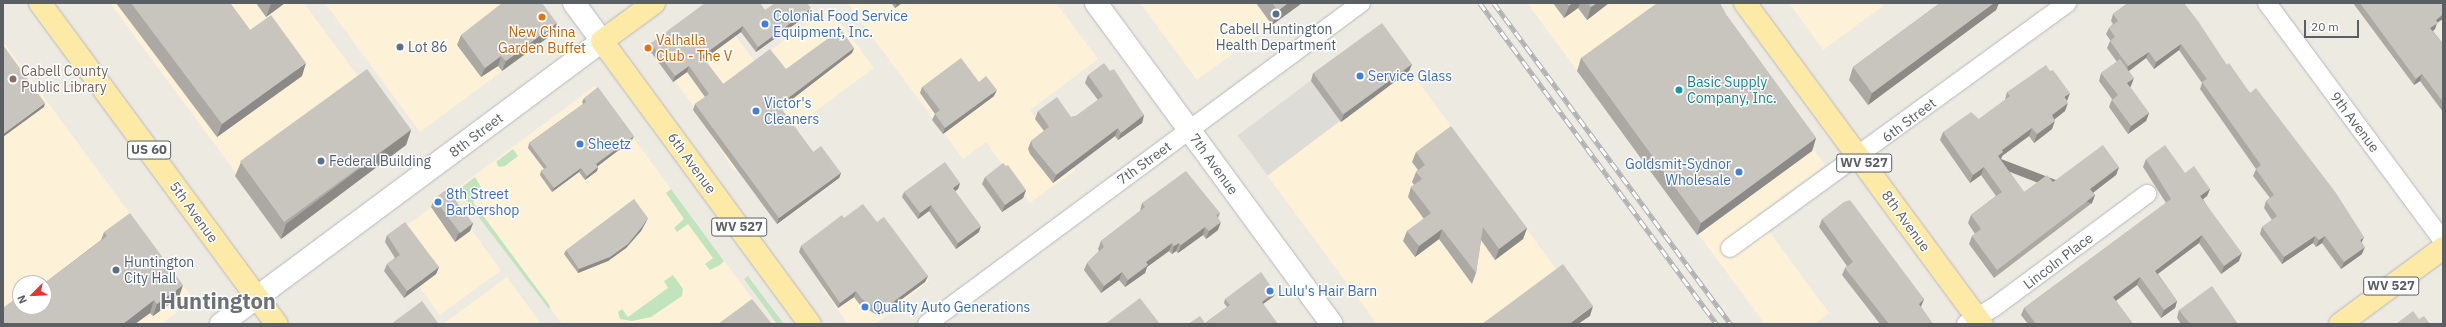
<!DOCTYPE html>
<style>
body{margin:0}
#map{position:relative;width:2446px;height:327px;overflow:hidden;background:#edeae2;font-family:"IBM Plex Sans",sans-serif}
div>[style]{position:absolute}
.commercial>*{inset:0;background:#fdf2d7;transform-origin:0 0}
.industrial>*{inset:0;background:#dedcd7;transform-origin:0 0}
.green>*{inset:0;background:#c1e4bf}
.roads{filter:drop-shadow(0 0 1px #b5b8bc) drop-shadow(0 0 1px #b5b8bc)}
.street>*{height:18px;margin:-9px;padding:0 9px;transform-origin:9px;border-radius:9px;background:#fff}
.secondary>*{height:22px;margin:-11px;padding:0 11px;transform-origin:11px;border-radius:11px;background:#fff}
.primary>*{height:22px;margin:-11px;padding:0 11px;transform-origin:11px;border-radius:11px;background:#fdeaa7}
.rail>*{height:4.5px;margin-top:-2.25px;transform-origin:0;background:repeating-linear-gradient(90deg,#fff 0 9px,#b1b2b3 0 18px);box-sizing:border-box;border-block:1px solid #b1b2b3}
.wall>*{inset:0;background:#aca9a4}
.shaded-wall>*{inset:0;background:#8c8a86;transform-origin:0 0}
.building>*{inset:0;background:#c8c5bf;transform-origin:0 0}
.dots>*{width:11px;height:11px;translate:-50% -50%;box-sizing:border-box;border:2px solid #fff;border-radius:50%}
span{translate:-50% -50%;white-space:nowrap;text-align:center;line-height:1.15;-webkit-text-stroke:3px #fff;paint-order:stroke}
.shield-label span{padding:1px 3px;background:#fff;border:1px solid;border-radius:3px;-webkit-text-stroke-width:0}
.shield-label{font-size:13px;color:#5a5f63;font-weight:700}
.shop-label{font-size:14px;color:#366cbe}
.left{translate:0 -50%;text-align:left}
.right{translate:-100% -50%;text-align:right}
.service-label{font-size:14px;color:#4e5e75}
.food-label{font-size:14px;color:#c56008}
.education-label{font-size:14px;color:#785e54}
.culture-label{font-size:14px;color:#0d838f}
.street-label{font-size:14px;color:#5a5f63}
.town-label{font-size:22px;color:#6b7175;font-weight:700}
.frame{position:absolute;inset:0;border:4px solid #5a5f63;pointer-events:none}
.north{position:absolute;left:12px;top:275px;width:40px;height:40px;box-sizing:border-box;background:#fff;border:1px solid #bdbfc1;border-radius:50%;rotate:246deg;font-size:11px;font-weight:700;line-height:16px;text-align:center;color:#5a5f63}
.north::after{content:'';display:block;margin:auto;width:14px;height:18px;background:#e43531;clip-path:polygon(50% 0,100% 100%,50% 72%,0 100%)}
.scale{position:absolute;left:2304px;top:20px;width:55px;height:18px;box-sizing:border-box;border:2px solid #5a5f63;border-top:0;padding-left:5px;font-size:12px;line-height:14px;white-space:nowrap;color:#5a5f63;-webkit-text-stroke:3px #fff;paint-order:stroke}
</style>
<div id="map">
<div class="commercial">
<div style="clip-path:polygon(110px 3px,304px 3px,406px 142px,281px 234px)"></div>
<div style="clip-path:polygon(325px 3px,533px 3px,555px 32px,420px 132px)"></div>
<div style="clip-path:polygon(707px 3px,711px 3px,755px 62px,829px 7px,874px 68px,734px 171px,694px 107px,649px 46px)"></div>
<div style="clip-path:polygon(847px 3px,1056px 3px,1098px 59px,1030px 110px,1075px 170px,1030px 203px,986px 142px,963px 159px)"></div>
<div style="clip-path:polygon(1140px 3px,1301px 3px,1197px 80px)"></div>
<div style="clip-path:polygon(1527px 3px,1705px 3px,1825px 165px,1757px 215px,1829px 313px,1814px 324px,1765px 324px)"></div>
<div style="clip-path:polygon(1789px 3px,1880px 3px,1883px 6px,1823px 50px)"></div>
<div style="clip-path:polygon(evenodd,3px 42px,194px 300px,161px 324px,18px 324px,3px 303px,3px 42px,20px 283px,44px 283px,44px 307px,20px 307px,20px 283px)"></div>
<div style="clip-path:polygon(1409px 69px,1559px 273px,1489px 324px,1377px 324px,1267px 175px)"></div>
<div style="clip-path:polygon(595px 86px,771px 324px,562px 324px,460px 186px)"></div>
<div style="left:447px;top:196px;width:92px;height:76px;rotate:54deg"></div>
<div style="clip-path:polygon(894px 235px,929px 281px,875px 324px,848px 324px,823px 289px)"></div>
<div style="clip-path:polygon(507px 277px,541px 324px,443px 324px)"></div>
</div>
<div class="industrial">
<div style="left:1379px;top:29px;width:50px;height:177px;rotate:53deg"></div>
</div>
<div class="green">
<div style="clip-path:polygon(513px 149px,518px 156px,505px 166px,499px 167px,496px 162px)"></div>
<div style="clip-path:polygon(475px 177px,484px 192px,473px 202px,550px 306px,549px 309px,458px 190px)"></div>
<div style="clip-path:polygon(671px 189px,724px 261px,720px 265px,710px 270px,705px 264px,713px 258px,688px 224px,677px 232px,674px 228px,684px 219px,666px 193px)"></div>
<div style="clip-path:polygon(673px 275px,683px 289px,682px 296px,651px 317px,632px 321px,620px 319px,618px 312px,622px 309px,628px 317px,668px 288px,664px 281px)"></div>
<div style="clip-path:polygon(748px 276px,753px 283px,784px 324px,777px 324px,744px 279px)"></div>
</div>
<div class="roads">
<div class="street">
<div style="left:2267px;top:3px;width:296px;rotate:53.5deg"></div>
<div style="left:1730px;top:248px;width:417px;rotate:-36deg"></div>
<div style="left:927px;top:324px;width:540px;rotate:-36.49deg"></div>
<div style="left:1966px;top:324px;width:31px;rotate:-31deg"></div>
<div style="left:1993px;top:308px;width:192px;rotate:-36.5deg"></div>
</div>
<div class="secondary">
<div style="left:1096px;top:3px;width:398px;rotate:53.7deg"></div>
<div style="left:221px;top:324px;width:475px;rotate:-36.6deg"></div>
<div style="left:602px;top:41px;width:47px;rotate:-126.4deg"></div>
</div>
<div class="primary">
<div style="left:40px;top:3px;width:399px;rotate:53.6deg"></div>
<div style="left:654px;top:3px;width:64px;rotate:143.8deg"></div>
<div style="left:602px;top:41px;width:351px;rotate:53.7deg"></div>
<div style="left:1745px;top:3px;width:399px;rotate:53.6deg"></div>
<div style="left:2340px;top:324px;width:128px;rotate:-36.4deg"></div>
</div>
</div>
<div class="rail">
<div style="left:1480px;top:3px;width:399px;rotate:53.6deg"></div>
<div style="left:1494px;top:3px;width:399px;rotate:53.6deg"></div>
</div>
<div class="wall">
<div style="clip-path:polygon(116px 3px,230px 3px,250px 30px,302px 76px,217px 137px)"></div>
<div style="clip-path:polygon(256px 3px,285px 3px,266px 17px)"></div>
<div style="clip-path:polygon(891px 3px,902px 3px,895px 8px)"></div>
<div style="clip-path:polygon(1256px 3px,1302px 3px,1272px 25px)"></div>
<div style="clip-path:polygon(1553px 3px,1609px 3px,1587px 20px,1578px 8px,1564px 18px)"></div>
<div style="clip-path:polygon(1940px 3px,1999px 3px,1996px 10px,1868px 105px,1849px 80px,1853px 67px)"></div>
<div style="clip-path:polygon(2128px 3px,2227px 65px,2250px 93px,2362px 243px,2362px 254px,2341px 269px,2322px 243px,2316px 247px,2313px 243px,2282px 264px,2260px 234px,2262px 227px,2272px 220px,2264px 208px,2266px 201px,2270px 198px,2253px 176px,2256px 169px,2200px 89px,2202px 83px,2179px 50px,2154px 69px,2146px 58px,2129px 71px,2131px 86px,2130px 87px,2149px 113px,2146px 121px,2128px 134px,2109px 107px,2112px 99px,2099px 81px,2101px 73px,2117px 62px,2107px 48px,2110px 41px,2110px 40px,2106px 34px,2109px 28px,2113px 24px,2111px 21px,2113px 14px)"></div>
<div style="clip-path:polygon(2353px 3px,2443px 3px,2435px 29px,2433px 31px,2443px 44px,2443px 112px,2420px 81px,2414px 85px)"></div>
<div style="clip-path:polygon(765px 10px,809px 14px,756px 52px,741px 32px,704px 59px,723px 84px,786px 69px,854px 48px,852px 53px,780px 108px,813px 152px,841px 173px,839px 178px,777px 224px,693px 110px,695px 104px,705px 97px,687px 72px,673px 82px,648px 48px,651px 43px)"></div>
<div style="clip-path:polygon(1727px 16px,1816px 138px,1812px 151px,1697px 235px,1577px 71px,1581px 58px)"></div>
<div style="clip-path:polygon(554px 33px,502px 71px,498px 66px,481px 77px,457px 45px,461px 35px)"></div>
<div style="clip-path:polygon(1412px 64px,1409px 71px,1341px 122px,1311px 81px,1313px 73px)"></div>
<div style="clip-path:polygon(1088px 75px,1144px 115px,1142px 123px,1118px 140px,1115px 136px,1053px 183px,1030px 154px,1028px 149px,1031px 141px,1044px 131px,1035px 119px,1038px 111px,1071px 117px,1076px 116px,1098px 100px,1085px 83px)"></div>
<div style="clip-path:polygon(979px 82px,994px 96px,943px 134px,932px 120px,935px 114px,920px 93px,922px 87px)"></div>
<div style="clip-path:polygon(2007px 92px,2067px 101px,2065px 111px,2054px 119px,2052px 129px,2034px 143px,2029px 136px,2002px 156px,2001px 160px,2024px 192px,2053px 182px,2119px 167px,2116px 175px,2093px 193px,2095px 195px,2092px 203px,1994px 278px,1969px 244px,1972px 236px,1975px 234px,1968px 223px,1971px 215px,1996px 196px,1981px 175px,1970px 183px,1940px 140px,1943px 132px,1979px 119px,2005px 100px)"></div>
<div style="clip-path:polygon(584px 98px,632px 140px,598px 166px,598px 167px,597px 171px,585px 180px,579px 172px,552px 192px,540px 175px,541px 171px,544px 169px,528px 148px,529px 143px,583px 104px,582px 102px)"></div>
<div style="clip-path:polygon(411px 130px,406px 145px,281px 239px,235px 176px,241px 162px)"></div>
<div style="clip-path:polygon(1416px 152px,1527px 228px,1523px 239px,1495px 260px,1481px 240px,1476px 273px,1472px 284px,1439px 239px,1415px 257px,1403px 241px,1407px 231px,1424px 219px,1408px 197px,1411px 187px,1414px 185px,1412px 182px,1416px 172px,1418px 170px,1412px 162px)"></div>
<div style="clip-path:polygon(2146px 159px,2185px 173px,2210px 189px,2207px 196px,2203px 199px,2239px 261px,2221px 274px,2199px 243px,2158px 274px,2177px 301px,2175px 308px,2161px 318px,2137px 285px,2116px 301px,2133px 324px,2028px 324px,2021px 315px,2024px 308px,2166px 203px,2143px 167px)"></div>
<div style="clip-path:polygon(985px 177px,1026px 190px,1023px 198px,1002px 212px,982px 184px)"></div>
<div style="clip-path:polygon(960px 183px,958px 189px,955px 191px,979px 232px,956px 249px,929px 211px,918px 219px,902px 197px,904px 192px)"></div>
<div style="clip-path:polygon(434px 199px,473px 223px,470px 231px,455px 242px,431px 207px)"></div>
<div style="clip-path:polygon(1142px 203px,1220px 213px,1218px 218px,1218px 230px,1206px 239px,1203px 235px,1178px 253px,1176px 251px,1172px 254px,1169px 251px,1147px 267px,1145px 273px,1125px 287px,1119px 280px,1101px 293px,1084px 270px,1087px 263px,1099px 251px,1098px 249px,1101px 241px,1140px 211px)"></div>
<div style="clip-path:polygon(844px 218px,877px 222px,928px 276px,925px 282px,879px 316px,860px 305px,854px 297px,838px 308px,799px 252px,801px 246px)"></div>
<div style="clip-path:polygon(1822px 219px,1924px 299px,1921px 307px,1933px 324px,1880px 324px,1842px 275px,1845px 268px,1847px 266px,1819px 227px)"></div>
<div style="clip-path:polygon(646px 222px,641px 231px,626px 248px,608px 261px,578px 273px,564px 254px,566px 250px)"></div>
<div style="clip-path:polygon(104px 232px,179px 297px,153px 316px,150px 313px,135px 324px,3px 324px,46px 282px,101px 240px)"></div>
<div style="clip-path:polygon(387px 235px,439px 267px,436px 274px,404px 298px,384px 271px,387px 264px,395px 258px,385px 242px)"></div>
<div style="clip-path:polygon(1275px 292px,1274px 296px,1263px 304px,1205px 323px,1227px 307px,1224px 303px,1225px 299px)"></div>
<div style="clip-path:polygon(2179px 310px,2238px 324px,2181px 324px,2177px 318px)"></div>
</div>
<div class="shaded-wall">
<div style="clip-path:polygon(272px 3px,285px 3px,266px 17px,271px 4px)"></div>
<div style="clip-path:polygon(897px 3px,902px 3px,895px 8px)"></div>
<div style="clip-path:polygon(1288px 3px,1302px 3px,1272px 25px,1278px 11px)"></div>
<div style="clip-path:polygon(1572px 3px,1580px 3px,1578px 8px,1564px 18px,1569px 6px)"></div>
<div style="clip-path:polygon(1597px 3px,1609px 3px,1587px 20px,1591px 7px)"></div>
<div style="clip-path:polygon(1994px 3px,1999px 3px,1996px 10px,1868px 105px,1872px 93px)"></div>
<div style="clip-path:polygon(811px 8px,809px 14px,756px 52px,758px 47px)"></div>
<div style="clip-path:polygon(2443px 14px,2443px 19px,2437px 23px,2435px 29px,2428px 35px,2430px 28px,2436px 20px)"></div>
<div style="clip-path:polygon(557px 23px,554px 33px,502px 71px,506px 61px)"></div>
<div style="clip-path:polygon(743px 26px,741px 32px,700px 62px,702px 56px)"></div>
<div style="clip-path:polygon(2181px 44px,2179px 50px,2154px 69px,2156px 62px)"></div>
<div style="clip-path:polygon(854px 48px,852px 53px,777px 111px,779px 105px)"></div>
<div style="clip-path:polygon(2149px 52px,2146px 58px,2126px 73px,2128px 66px)"></div>
<div style="clip-path:polygon(501px 56px,498px 66px,481px 77px,485px 68px)"></div>
<div style="clip-path:polygon(306px 63px,302px 76px,217px 137px,222px 124px)"></div>
<div style="clip-path:polygon(1412px 64px,1409px 71px,1341px 122px,1344px 114px)"></div>
<div style="clip-path:polygon(689px 66px,687px 72px,673px 82px,675px 76px)"></div>
<div style="clip-path:polygon(2422px 74px,2420px 81px,2414px 85px,2416px 79px)"></div>
<div style="clip-path:polygon(2134px 78px,2131px 86px,2125px 91px,2127px 83px)"></div>
<div style="clip-path:polygon(997px 90px,994px 96px,943px 134px,945px 128px)"></div>
<div style="clip-path:polygon(2070px 93px,2067px 101px,2064px 97px)"></div>
<div style="clip-path:polygon(45px 103px,44px 107px,3px 137px,3px 134px)"></div>
<div style="clip-path:polygon(2068px 103px,2065px 111px,2049px 124px,2052px 115px)"></div>
<div style="clip-path:polygon(2149px 113px,2146px 121px,2128px 134px,2131px 126px)"></div>
<div style="clip-path:polygon(1144px 115px,1142px 123px,1118px 140px,1121px 133px)"></div>
<div style="clip-path:polygon(2055px 121px,2052px 129px,2034px 143px,2037px 134px)"></div>
<div style="clip-path:polygon(1118px 128px,1115px 136px,1053px 183px,1056px 175px)"></div>
<div style="clip-path:polygon(2032px 128px,2029px 136px,2002px 156px,2000px 161px,1998px 156px,2002px 150px)"></div>
<div style="clip-path:polygon(411px 130px,406px 145px,281px 239px,286px 224px)"></div>
<div style="clip-path:polygon(634px 136px,632px 140px,595px 168px,596px 164px)"></div>
<div style="clip-path:polygon(1816px 138px,1812px 151px,1697px 235px,1701px 223px)"></div>
<div style="clip-path:polygon(598px 167px,597px 171px,585px 180px,587px 176px)"></div>
<div style="clip-path:polygon(1984px 167px,1981px 175px,1970px 183px,1973px 175px)"></div>
<div style="clip-path:polygon(2119px 167px,2116px 175px,2087px 197px,2090px 189px)"></div>
<div style="clip-path:polygon(581px 168px,579px 172px,552px 192px,554px 188px)"></div>
<div style="clip-path:polygon(841px 173px,839px 178px,777px 224px,779px 218px)"></div>
<div style="clip-path:polygon(960px 183px,958px 189px,951px 194px,953px 188px)"></div>
<div style="clip-path:polygon(2210px 189px,2207px 196px,2198px 203px,2200px 196px)"></div>
<div style="clip-path:polygon(1026px 190px,1023px 198px,1002px 212px,1005px 205px)"></div>
<div style="left:2095px;top:195px;width:9px;height:123px;rotate:111deg"></div>
<div style="clip-path:polygon(931px 205px,929px 211px,918px 219px,920px 213px)"></div>
<div style="clip-path:polygon(648px 218px,646px 222px,641px 231px,626px 248px,608px 261px,578px 273px,579px 269px)"></div>
<div style="clip-path:polygon(1221px 222px,1218px 230px,1206px 239px,1209px 231px)"></div>
<div style="clip-path:polygon(473px 223px,470px 231px,455px 242px,458px 234px)"></div>
<div style="clip-path:polygon(981px 226px,979px 232px,956px 249px,958px 243px)"></div>
<div style="clip-path:polygon(1205px 227px,1203px 235px,1178px 253px,1181px 245px)"></div>
<div style="clip-path:polygon(1527px 228px,1523px 239px,1495px 260px,1499px 249px)"></div>
<div style="clip-path:polygon(1442px 229px,1439px 239px,1415px 257px,1419px 246px)"></div>
<div style="clip-path:polygon(2202px 235px,2199px 243px,2152px 278px,2155px 271px)"></div>
<div style="clip-path:polygon(2315px 236px,2313px 243px,2282px 264px,2284px 257px)"></div>
<div style="clip-path:polygon(2325px 236px,2322px 243px,2316px 247px,2319px 240px)"></div>
<div style="clip-path:polygon(2364px 237px,2361px 244px,2360px 240px)"></div>
<div style="clip-path:polygon(1172px 243px,1169px 251px,1147px 267px,1145px 273px,1125px 287px,1128px 280px,1146px 262px)"></div>
<div style="clip-path:polygon(1179px 243px,1176px 251px,1172px 254px,1174px 246px)"></div>
<div style="clip-path:polygon(2365px 247px,2362px 254px,2341px 269px,2344px 262px)"></div>
<div style="clip-path:polygon(2242px 253px,2239px 261px,2221px 274px,2224px 266px)"></div>
<div style="clip-path:polygon(439px 267px,436px 274px,404px 298px,407px 291px)"></div>
<div style="clip-path:polygon(1122px 272px,1119px 280px,1101px 293px,1104px 286px)"></div>
<div style="clip-path:polygon(928px 276px,925px 282px,879px 316px,881px 311px)"></div>
<div style="clip-path:polygon(2140px 277px,2137px 285px,2110px 305px,2113px 297px)"></div>
<div style="clip-path:polygon(183px 285px,179px 297px,153px 316px,157px 304px)"></div>
<div style="clip-path:polygon(856px 291px,854px 297px,838px 308px,840px 303px)"></div>
<div style="clip-path:polygon(1275px 292px,1274px 296px,1260px 306px,1262px 302px)"></div>
<div style="clip-path:polygon(1924px 299px,1921px 306px,1916px 312px,1919px 304px)"></div>
<div style="clip-path:polygon(154px 300px,150px 313px,135px 324px,123px 324px)"></div>
<div style="clip-path:polygon(2177px 301px,2175px 308px,2161px 318px,2164px 310px)"></div>
<div style="clip-path:polygon(1593px 306px,1590px 316px,1578px 324px,1569px 324px)"></div>
</div>
<div class="building">
<div style="clip-path:polygon(131px 3px,230px 3px,250px 30px,271px 15px,306px 63px,222px 124px)"></div>
<div style="clip-path:polygon(502px 3px,542px 3px,557px 23px,506px 61px,501px 56px,485px 68px,461px 35px)"></div>
<div style="clip-path:polygon(705px 3px,760px 3px,765px 10px,775px 3px,807px 3px,811px 8px,758px 47px,743px 26px,702px 56px,723px 84px,770px 49px,786px 69px,841px 29px,854px 48px,779px 105px,813px 152px,821px 146px,841px 173px,779px 218px,695px 104px,709px 94px,689px 66px,675px 76px,651px 43px)"></div>
<div style="clip-path:polygon(1272px 3px,1288px 3px,1278px 11px)"></div>
<div style="clip-path:polygon(1567px 3px,1572px 3px,1569px 6px)"></div>
<div style="clip-path:polygon(1588px 3px,1597px 3px,1591px 7px)"></div>
<div style="clip-path:polygon(1657px 3px,1720px 3px,1727px 16px,1816px 138px,1701px 223px,1581px 58px)"></div>
<div style="clip-path:polygon(1940px 3px,1994px 3px,1872px 93px,1853px 67px)"></div>
<div style="clip-path:polygon(2128px 3px,2184px 3px,2198px 21px,2227px 65px,2229px 63px,2250px 93px,2256px 88px,2336px 193px,2364px 237px,2360px 240px,2365px 247px,2344px 262px,2325px 236px,2319px 240px,2315px 236px,2284px 257px,2262px 227px,2277px 216px,2266px 201px,2274px 195px,2256px 169px,2261px 165px,2202px 82px,2207px 79px,2181px 44px,2156px 62px,2149px 52px,2128px 66px,2110px 41px,2115px 37px,2109px 28px,2118px 21px,2113px 14px)"></div>
<div style="clip-path:polygon(2360px 3px,2443px 3px,2443px 14px,2436px 20px,2438px 23px,2430px 28px,2443px 44px,2443px 102px,2422px 74px,2416px 79px)"></div>
<div style="left:1382px;top:23px;width:51px;height:85px;rotate:54deg"></div>
<div style="clip-path:polygon(3px 45px,45px 103px,3px 134px)"></div>
<div style="clip-path:polygon(961px 58px,979px 82px,986px 76px,997px 90px,945px 128px,935px 114px,940px 110px,922px 87px)"></div>
<div style="clip-path:polygon(2120px 59px,2134px 78px,2127px 83px,2149px 113px,2131px 126px,2112px 100px,2118px 95px,2101px 73px)"></div>
<div style="clip-path:polygon(1104px 63px,1110px 71px,1114px 69px,1144px 115px,1121px 133px,1118px 128px,1056px 175px,1033px 147px,1031px 141px,1049px 127px,1038px 111px,1057px 97px,1071px 117px,1076px 116px,1103px 96px,1088px 75px)"></div>
<div style="clip-path:polygon(2046px 65px,2050px 71px,2053px 70px,2070px 93px,2064px 97px,2068px 103px,2052px 115px,2055px 121px,2037px 134px,2032px 128px,2002px 150px,2003px 152px,1998px 156px,2024px 192px,2047px 175px,2053px 182px,2103px 145px,2119px 167px,2090px 189px,2095px 195px,1997px 270px,1972px 236px,1981px 229px,1971px 215px,2002px 192px,1984px 167px,1973px 175px,1943px 132px,1971px 112px,1979px 119px,2010px 96px,2007px 92px)"></div>
<div style="left:367px;top:69px;width:75px;height:157px;rotate:54deg"></div>
<div style="clip-path:polygon(598px 87px,634px 136px,596px 164px,598px 167px,587px 176px,581px 168px,554px 188px,541px 171px,547px 167px,529px 143px,586px 102px,584px 98px)"></div>
<div style="clip-path:polygon(1451px 126px,1527px 228px,1499px 249px,1483px 227px,1476px 273px,1442px 229px,1419px 246px,1407px 231px,1431px 213px,1411px 187px,1422px 179px,1416px 172px,1425px 165px,1416px 152px)"></div>
<div style="clip-path:polygon(2165px 145px,2185px 173px,2194px 166px,2210px 189px,2200px 196px,2242px 253px,2224px 266px,2202px 235px,2155px 271px,2177px 301px,2164px 310px,2140px 277px,2113px 297px,2133px 324px,2036px 324px,2024px 308px,2171px 199px,2146px 159px)"></div>
<div style="clip-path:polygon(945px 162px,960px 183px,953px 188px,981px 226px,958px 243px,931px 205px,920px 213px,904px 192px)"></div>
<div style="clip-path:polygon(1003px 163px,1006px 166px,1008px 165px,1026px 190px,1005px 205px,985px 177px)"></div>
<div style="clip-path:polygon(1186px 171px,1220px 213px,1216px 215px,1221px 222px,1209px 231px,1205px 227px,1181px 245px,1179px 243px,1174px 246px,1172px 243px,1146px 262px,1148px 265px,1128px 280px,1122px 272px,1104px 286px,1087px 263px,1104px 247px,1101px 241px,1145px 207px,1142px 203px)"></div>
<div style="left:447px;top:189px;width:43px;height:16px;rotate:53deg"></div>
<div style="clip-path:polygon(634px 199px,648px 218px,642px 227px,628px 244px,610px 257px,579px 269px,566px 250px)"></div>
<div style="clip-path:polygon(1850px 200px,1924px 299px,1919px 304px,1933px 324px,1889px 324px,1845px 268px,1853px 262px,1822px 219px,1844px 202px)"></div>
<div style="clip-path:polygon(863px 204px,877px 222px,884px 217px,928px 276px,881px 311px,862px 299px,856px 291px,840px 303px,801px 246px,842px 215px,844px 218px)"></div>
<div style="clip-path:polygon(130px 213px,183px 285px,157px 304px,154px 300px,123px 324px,3px 324px,3px 308px,20px 295px,20px 307px,44px 307px,44px 283px,36px 283px,43px 278px,46px 282px,107px 236px,104px 232px)"></div>
<div style="clip-path:polygon(405px 222px,439px 267px,407px 291px,387px 264px,400px 255px,387px 235px)"></div>
<div style="clip-path:polygon(1563px 264px,1593px 306px,1569px 324px,1482px 324px)"></div>
<div style="clip-path:polygon(1261px 272px,1275px 292px,1262px 302px,1278px 324px,1188px 324px,1200px 316px,1205px 323px,1230px 305px,1225px 299px)"></div>
<div style="clip-path:polygon(2212px 286px,2238px 324px,2190px 324px,2179px 310px)"></div>
<div style="clip-path:polygon(1140px 298px,1160px 324px,1105px 324px)"></div>
<div style="clip-path:polygon(752px 299px,772px 324px,718px 324px)"></div>
<div style="clip-path:polygon(422px 301px,438px 323px,436px 324px,391px 324px)"></div>
<div style="clip-path:polygon(2413px 311px,2419px 319px,2424px 316px,2430px 324px,2396px 324px)"></div>
</div>
<div class="dots">
<div style="left:1276px;top:14px;background:#5c6f8a"></div>
<div style="left:542px;top:17px;background:#e8710a"></div>
<div style="left:765px;top:24px;background:#3f7fe0"></div>
<div style="left:400px;top:47px;background:#5c6f8a"></div>
<div style="left:648px;top:48px;background:#e8710a"></div>
<div style="left:1360px;top:76px;background:#3f7fe0"></div>
<div style="left:13px;top:79px;background:#8d6e63"></div>
<div style="left:1679px;top:90px;background:#0f9aa8"></div>
<div style="left:756px;top:111px;background:#3f7fe0"></div>
<div style="left:580px;top:144px;background:#3f7fe0"></div>
<div style="left:321px;top:161px;background:#5c6f8a"></div>
<div style="left:1739px;top:172px;background:#3f7fe0"></div>
<div style="left:438px;top:202px;background:#3f7fe0"></div>
<div style="left:116px;top:270px;background:#5c6f8a"></div>
<div style="left:1270px;top:291px;background:#3f7fe0"></div>
<div style="left:865px;top:307px;background:#3f7fe0"></div>
</div>
<div class="shield-label">
<span style="left:149px;top:150px">US 60</span>
<span style="left:1864px;top:163px">WV 527</span>
<span style="left:739px;top:227px">WV 527</span>
<span style="left:2391px;top:286px">WV 527</span>
</div>
<div class="shop-label">
<span class="left" style="left:773px;top:24px">Colonial Food Service<br>Equipment, Inc.</span>
<span class="left" style="left:1368px;top:76px">Service Glass</span>
<span class="left" style="left:764px;top:111px">Victor's<br>Cleaners</span>
<span class="left" style="left:588px;top:144px">Sheetz</span>
<span class="right" style="left:1731px;top:172px">Goldsmit-Sydnor<br>Wholesale</span>
<span class="left" style="left:446px;top:202px">8th Street<br>Barbershop</span>
<span class="left" style="left:1278px;top:291px">Lulu's Hair Barn</span>
<span class="left" style="left:873px;top:307px">Quality Auto Generations</span>
</div>
<div class="service-label">
<span style="left:1276px;top:37px">Cabell Huntington<br>Health Department</span>
<span class="left" style="left:408px;top:47px">Lot 86</span>
<span class="left" style="left:329px;top:161px">Federal Building</span>
<span class="left" style="left:124px;top:270px">Huntington<br>City Hall</span>
</div>
<div class="food-label">
<span style="left:542px;top:40px">New China<br>Garden Buffet</span>
<span class="left" style="left:656px;top:48px">Valhalla<br>Club - The V</span>
</div>
<div class="education-label">
<span class="left" style="left:21px;top:79px">Cabell County<br>Public Library</span>
</div>
<div class="culture-label">
<span class="left" style="left:1687px;top:90px">Basic Supply<br>Company, Inc.</span>
</div>
<div class="street-label">
<span style="left:1909px;top:120px;rotate:-37deg">6th Street</span>
<span style="left:2355px;top:122px;rotate:53deg">9th Avenue</span>
<span style="left:476px;top:135px;rotate:-37deg">8th Street</span>
<span style="left:692px;top:163px;rotate:54deg">6th Avenue</span>
<span style="left:1144px;top:163px;rotate:-36deg">7th Street</span>
<span style="left:1214px;top:164px;rotate:54deg">7th Avenue</span>
<span style="left:194px;top:212px;rotate:54deg">5th Avenue</span>
<span style="left:1906px;top:221px;rotate:54deg">8th Avenue</span>
<span style="left:2058px;top:261px;rotate:-37deg">Lincoln Place</span>
</div>
<div class="town-label">
<span style="left:218px;top:301px">Huntington</span>
</div>
<div class="frame"></div>
<div class="north">N</div>
<div class="scale">20 m</div>
</div>
